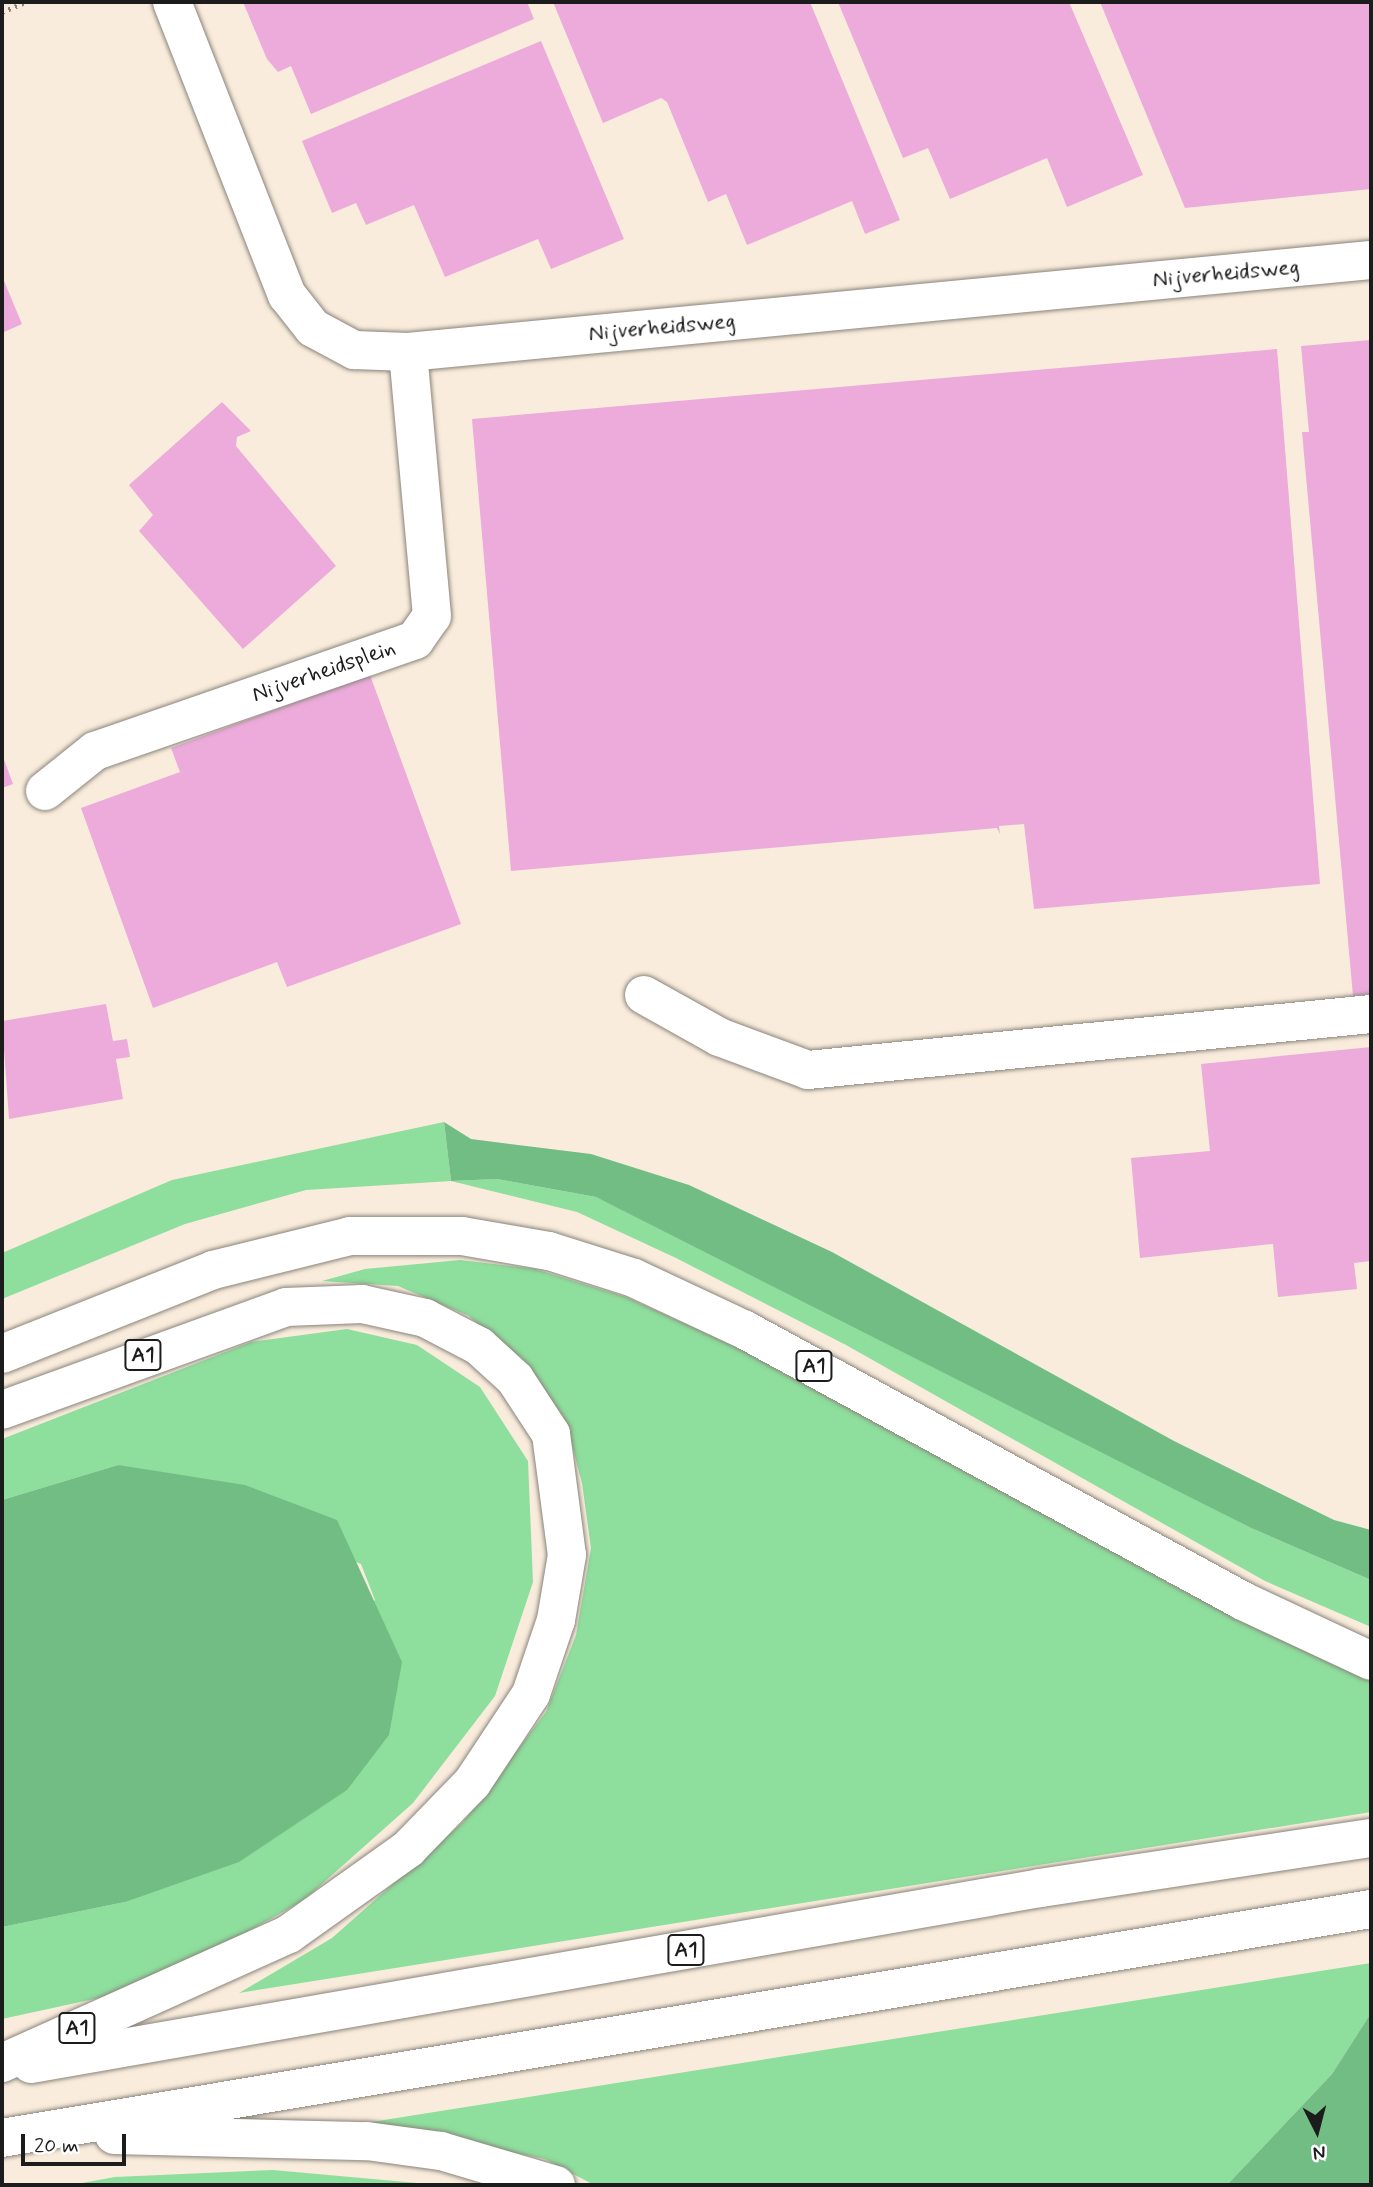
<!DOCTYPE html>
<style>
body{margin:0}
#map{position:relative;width:1373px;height:2187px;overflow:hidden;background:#f9ecdc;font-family:Mynerve,sans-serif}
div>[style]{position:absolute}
.green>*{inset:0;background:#8ede9d}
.forest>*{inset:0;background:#72bd84}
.building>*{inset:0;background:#ecabdb}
.path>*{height:4.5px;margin-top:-2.25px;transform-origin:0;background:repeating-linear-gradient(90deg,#8a847c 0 2px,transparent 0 7px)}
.roads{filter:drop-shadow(0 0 2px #8a847c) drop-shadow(0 0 2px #8a847c)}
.minor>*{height:38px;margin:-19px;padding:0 19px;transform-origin:19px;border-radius:19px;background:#fff}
.highway>*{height:38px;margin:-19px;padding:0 19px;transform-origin:19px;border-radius:19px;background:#fff}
span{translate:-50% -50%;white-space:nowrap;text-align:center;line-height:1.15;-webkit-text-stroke:7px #fff;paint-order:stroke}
.shield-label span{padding:2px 5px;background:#fff;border:2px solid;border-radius:5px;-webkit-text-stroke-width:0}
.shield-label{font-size:21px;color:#1c1c1c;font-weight:700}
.street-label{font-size:23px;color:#1c1c1c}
.frame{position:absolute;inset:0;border:4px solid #1c1c1c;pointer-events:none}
.north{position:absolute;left:1282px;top:2096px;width:70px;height:70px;-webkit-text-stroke:5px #fff;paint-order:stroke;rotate:174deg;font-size:19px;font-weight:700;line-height:28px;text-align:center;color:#1c1c1c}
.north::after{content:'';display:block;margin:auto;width:24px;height:32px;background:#1c1c1c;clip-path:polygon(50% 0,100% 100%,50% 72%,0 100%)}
.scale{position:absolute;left:21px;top:2134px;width:105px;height:32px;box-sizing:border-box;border:4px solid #1c1c1c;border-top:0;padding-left:9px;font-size:21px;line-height:24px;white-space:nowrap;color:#1c1c1c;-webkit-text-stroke:5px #fff;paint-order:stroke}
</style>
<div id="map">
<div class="green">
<div style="clip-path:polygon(444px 1122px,451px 1181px,497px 1179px,596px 1197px,684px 1237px,1251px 1528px,1371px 1580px,1371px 1627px,1265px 1581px,846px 1345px,676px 1258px,577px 1212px,451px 1181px,306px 1190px,185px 1224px,2px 1299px,2px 1253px,172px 1180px)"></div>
<div style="clip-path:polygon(460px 1260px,535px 1269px,626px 1297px,765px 1360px,1186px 1592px,1371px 1678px,1371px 1812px,239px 1993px,332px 1938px,463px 1822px,546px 1712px,576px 1635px,591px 1548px,582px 1483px,568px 1430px,538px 1379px,469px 1316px,398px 1286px,322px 1281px,365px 1269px)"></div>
<div style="clip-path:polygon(347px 1329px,417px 1345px,480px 1387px,528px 1461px,533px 1582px,495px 1696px,413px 1803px,304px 1900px,208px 1954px,117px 1994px,2px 2019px,2px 1927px,125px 1902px,375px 1600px,361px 1564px,118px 1465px,2px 1500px,2px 1439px,251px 1342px)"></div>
<div style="clip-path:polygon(1371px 1963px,1371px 2013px,1332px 2074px,1227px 2185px,594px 2185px,545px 2159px,365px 2123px)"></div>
<div style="clip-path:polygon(273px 2170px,439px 2185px,71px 2185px,115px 2177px)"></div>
</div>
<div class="forest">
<div style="clip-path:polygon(444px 1122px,471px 1139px,591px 1154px,689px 1185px,832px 1252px,1174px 1441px,1334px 1520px,1371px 1530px,1371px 1580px,1251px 1528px,596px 1197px,497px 1179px,451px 1181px)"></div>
<div style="clip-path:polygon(118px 1465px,245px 1485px,337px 1520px,402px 1662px,389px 1735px,347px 1790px,239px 1862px,125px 1902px,2px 1927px,2px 1500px)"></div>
<div style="clip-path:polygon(1371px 2013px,1371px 2185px,1227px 2185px,1332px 2074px)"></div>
</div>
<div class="building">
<div style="clip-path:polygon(243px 2px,527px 2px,534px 19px,311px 114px,291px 66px,278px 72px,267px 59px)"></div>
<div style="clip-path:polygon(553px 2px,810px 2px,900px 220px,865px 234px,852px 201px,747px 245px,726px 194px,708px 202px,667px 102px,661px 98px,603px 123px)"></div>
<div style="clip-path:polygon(838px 2px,1069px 2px,1143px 175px,1067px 207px,1047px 158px,950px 199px,928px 148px,903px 158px)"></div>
<div style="clip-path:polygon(1100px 2px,1371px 2px,1371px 189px,1185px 208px)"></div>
<div style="clip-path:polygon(541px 41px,624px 239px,551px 269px,538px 239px,445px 277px,414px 205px,366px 225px,356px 203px,332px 213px,302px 141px)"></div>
<div style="clip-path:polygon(2px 276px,22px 324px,2px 333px)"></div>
<div style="clip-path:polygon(1371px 340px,1371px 994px,1353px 996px,1302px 432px,1309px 432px,1301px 346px)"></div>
<div style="clip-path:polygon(1277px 349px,1320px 884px,1034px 909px,1024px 824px,999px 826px,1000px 834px,997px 828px,511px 871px,472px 419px)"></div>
<div style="clip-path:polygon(222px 402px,251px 431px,237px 437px,236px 446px,336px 566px,243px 649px,139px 531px,153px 515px,129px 485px)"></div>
<div style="clip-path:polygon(370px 675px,461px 924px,287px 987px,277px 962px,153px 1008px,81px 808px,180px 772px,171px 748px)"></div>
<div style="clip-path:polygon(2px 754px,13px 784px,2px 788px)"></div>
<div style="clip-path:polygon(106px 1004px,113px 1041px,127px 1039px,130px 1057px,116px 1059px,123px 1099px,9px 1119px,2px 1021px)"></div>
<div style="clip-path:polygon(1371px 1047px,1371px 1261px,1354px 1263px,1357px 1289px,1278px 1297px,1273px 1244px,1140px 1258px,1131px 1158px,1210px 1151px,1201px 1064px)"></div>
</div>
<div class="path">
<div style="left:2px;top:12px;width:26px;rotate:-23deg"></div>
</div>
<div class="roads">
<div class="minor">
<div style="left:172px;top:2px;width:315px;rotate:68.6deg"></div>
<div style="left:287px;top:295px;width:42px;rotate:51.8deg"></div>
<div style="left:313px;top:328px;width:47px;rotate:28.2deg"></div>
<div style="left:354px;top:350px;width:54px;rotate:2.1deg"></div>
<div style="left:408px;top:352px;width:967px;rotate:-5.46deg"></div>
<div style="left:45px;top:791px;width:64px;rotate:-38.7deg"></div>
<div style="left:95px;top:751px;width:339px;rotate:-19.1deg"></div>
<div style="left:415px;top:640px;width:29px;rotate:-55deg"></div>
<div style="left:432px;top:616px;width:265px;rotate:-95.2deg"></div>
<div style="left:644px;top:995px;width:86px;rotate:29.2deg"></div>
<div style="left:719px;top:1037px;width:95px;rotate:20.3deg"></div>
<div style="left:808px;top:1070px;width:566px;rotate:-5.68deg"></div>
</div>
<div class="highway">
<div style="left:2px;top:1354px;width:227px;rotate:-21.7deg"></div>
<div style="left:213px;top:1270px;width:141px;rotate:-13.9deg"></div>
<div style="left:350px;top:1236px;width:112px"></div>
<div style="left:462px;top:1236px;width:88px;rotate:9.8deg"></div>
<div style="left:549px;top:1251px;width:89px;rotate:17.6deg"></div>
<div style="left:634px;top:1278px;width:123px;rotate:25.1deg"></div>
<div style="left:745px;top:1330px;width:567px;rotate:28.55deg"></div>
<div style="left:1243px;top:1601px;width:141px;rotate:25.1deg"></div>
<div style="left:2px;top:1410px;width:302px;rotate:-19.9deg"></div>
<div style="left:286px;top:1307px;width:76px;rotate:-2.3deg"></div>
<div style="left:362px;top:1304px;width:65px;rotate:12.5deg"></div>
<div style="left:425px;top:1318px;width:61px;rotate:27.4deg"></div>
<div style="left:479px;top:1346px;width:49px;rotate:42.5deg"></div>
<div style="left:515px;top:1379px;width:66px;rotate:56.8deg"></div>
<div style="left:551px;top:1434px;width:122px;rotate:82.5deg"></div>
<div style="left:567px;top:1555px;width:66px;rotate:99.6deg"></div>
<div style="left:556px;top:1620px;width:78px;rotate:108.7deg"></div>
<div style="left:531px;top:1694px;width:107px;rotate:123.5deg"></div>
<div style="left:472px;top:1783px;width:92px;rotate:134.1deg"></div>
<div style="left:408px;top:1849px;width:146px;rotate:144.5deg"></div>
<div style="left:289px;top:1934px;width:315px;rotate:155.8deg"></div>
<div style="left:31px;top:2064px;width:1024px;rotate:-9.89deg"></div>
<div style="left:1040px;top:1888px;width:335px;rotate:-8.6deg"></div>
<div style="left:114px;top:2135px;width:253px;rotate:1.4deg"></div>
<div style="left:367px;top:2141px;width:75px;rotate:7.7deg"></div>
<div style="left:441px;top:2151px;width:120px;rotate:16.5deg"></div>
<div style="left:2px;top:2138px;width:1388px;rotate:-9.5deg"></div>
</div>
</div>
<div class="shield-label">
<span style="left:143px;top:1355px">A1</span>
<span style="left:814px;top:1366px">A1</span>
<span style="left:686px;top:1950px">A1</span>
<span style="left:77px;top:2028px">A1</span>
</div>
<div class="street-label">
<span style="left:1226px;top:274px;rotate:-5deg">Nijverheidsweg</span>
<span style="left:662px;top:328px;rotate:-5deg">Nijverheidsweg</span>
<span style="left:324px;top:672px;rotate:-19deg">Nijverheidsplein</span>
</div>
<div class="frame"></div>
<div class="north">N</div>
<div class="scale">20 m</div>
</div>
